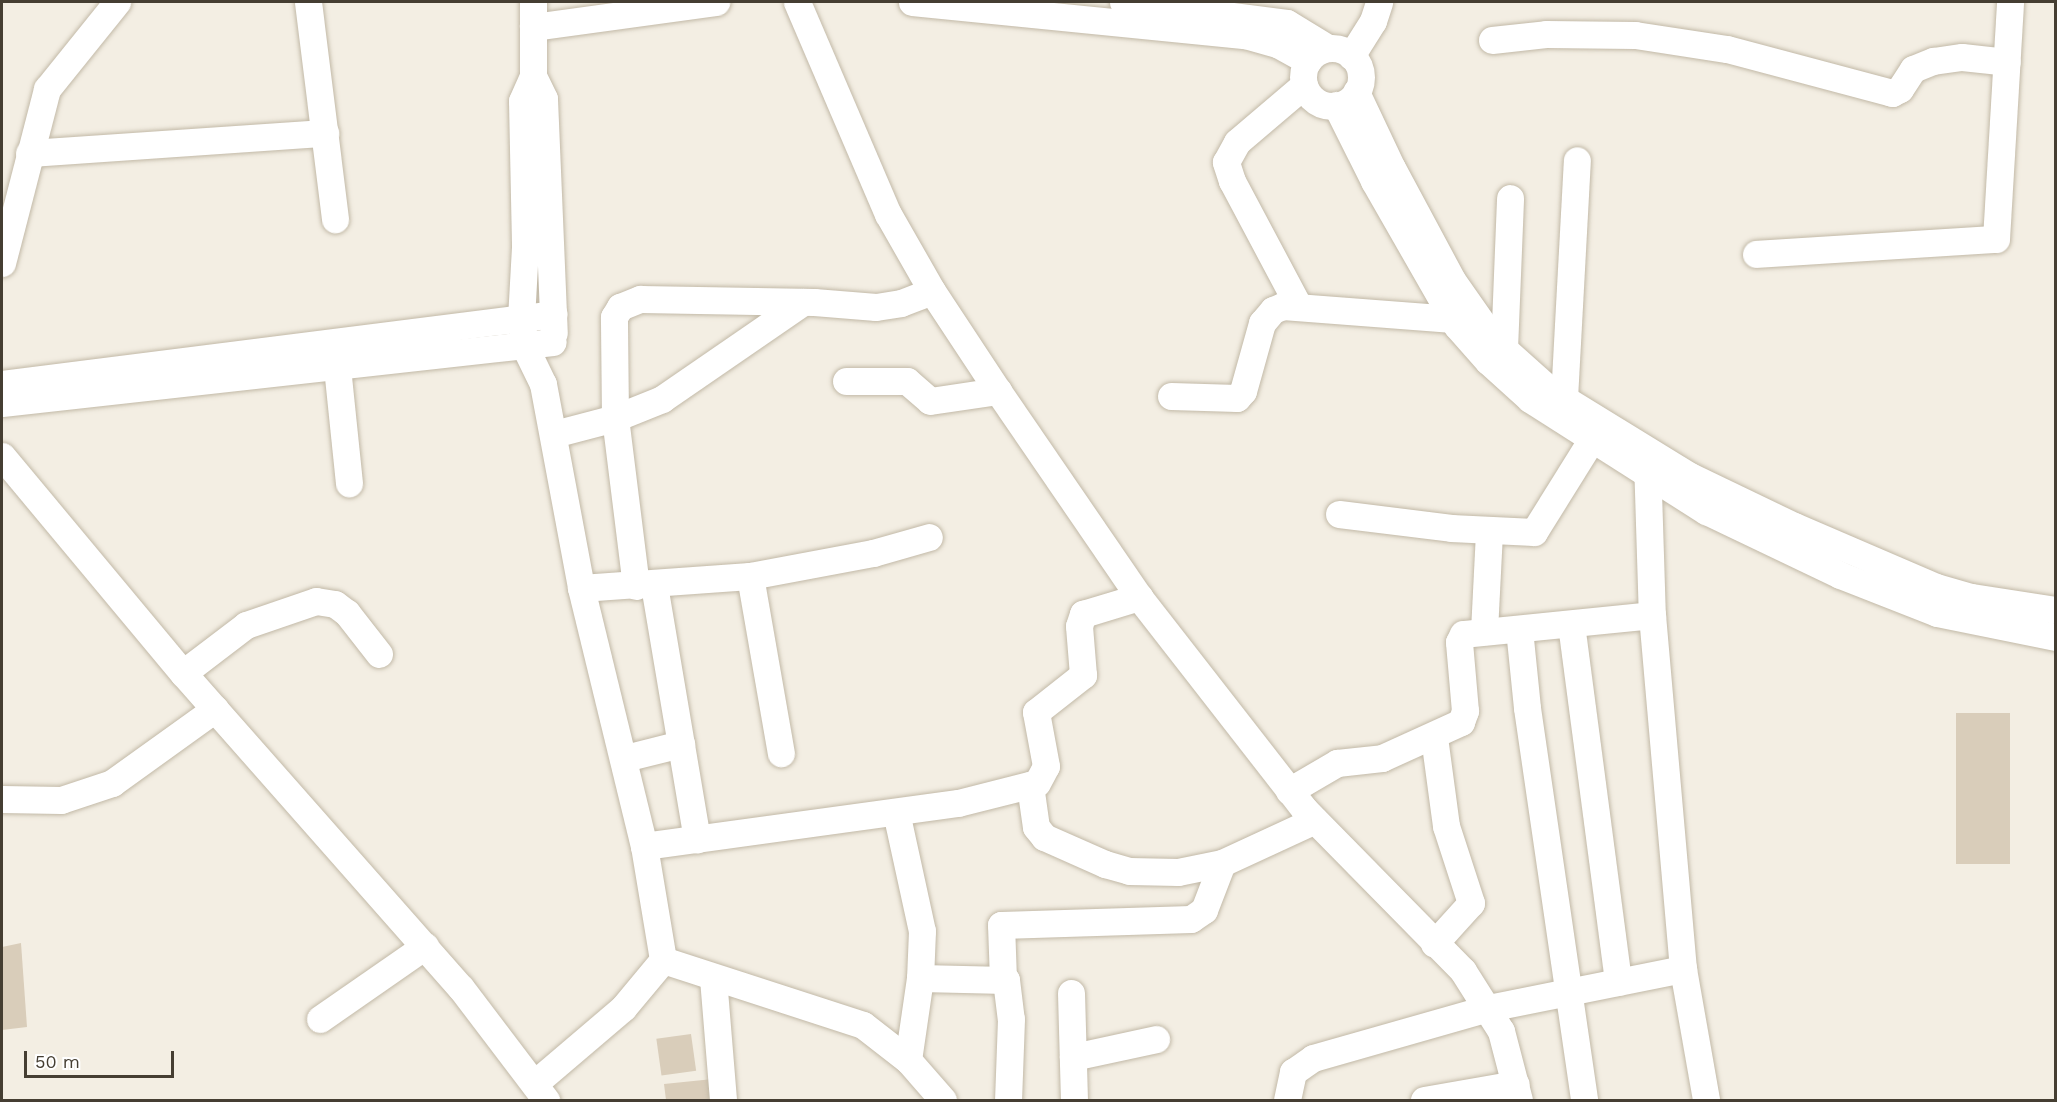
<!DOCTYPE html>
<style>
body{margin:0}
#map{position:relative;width:2057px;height:1102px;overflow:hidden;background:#f3eee3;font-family:"Work Sans",sans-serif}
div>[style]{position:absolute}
.building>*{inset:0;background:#d9cdba;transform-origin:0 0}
.roads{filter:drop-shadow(0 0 2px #c2b9a7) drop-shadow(0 0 2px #c2b9a7)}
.minor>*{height:27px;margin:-13.5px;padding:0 13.5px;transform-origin:13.5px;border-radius:13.5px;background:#fff}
.minor>.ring{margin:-13.5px;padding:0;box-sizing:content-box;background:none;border:27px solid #fff;border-radius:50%}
span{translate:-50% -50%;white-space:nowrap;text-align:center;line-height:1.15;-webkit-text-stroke:4.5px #fff;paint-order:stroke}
.frame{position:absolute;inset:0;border:3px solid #453e32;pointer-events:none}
.scale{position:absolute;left:24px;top:1051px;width:150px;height:27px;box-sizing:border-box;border:3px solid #453e32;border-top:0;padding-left:8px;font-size:18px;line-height:21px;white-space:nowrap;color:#453e32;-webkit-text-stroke:4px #fff;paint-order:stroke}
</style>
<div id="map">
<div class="building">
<div style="left:1956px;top:713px;width:54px;height:151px"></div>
<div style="clip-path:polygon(21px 943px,27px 1027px,2px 1030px,2px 947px)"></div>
<div style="left:691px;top:1034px;width:37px;height:35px;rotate:82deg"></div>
<div style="clip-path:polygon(713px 1079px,715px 1100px,666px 1100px,664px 1084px)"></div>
</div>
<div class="roads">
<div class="minor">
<div style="left:308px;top:2px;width:219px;rotate:82.9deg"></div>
<div style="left:533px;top:2px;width:74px;rotate:90deg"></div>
<div style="left:533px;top:76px;width:27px;rotate:114deg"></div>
<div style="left:522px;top:101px;width:146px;rotate:88.8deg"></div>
<div style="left:525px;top:247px;width:71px;rotate:93.2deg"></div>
<div style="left:521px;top:318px;width:29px;rotate:82deg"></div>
<div style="left:525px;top:347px;width:41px;rotate:64.1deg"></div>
<div style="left:543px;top:384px;width:208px;rotate:79.4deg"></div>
<div style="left:581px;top:588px;width:266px;rotate:76.3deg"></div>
<div style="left:644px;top:846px;width:116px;rotate:80.5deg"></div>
<div style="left:663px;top:960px;width:62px;rotate:129.8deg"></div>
<div style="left:623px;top:1008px;width:116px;rotate:139.6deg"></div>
<div style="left:797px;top:2px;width:231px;rotate:66.8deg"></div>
<div style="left:888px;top:214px;width:89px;rotate:60.3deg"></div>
<div style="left:932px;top:291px;width:120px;rotate:56.6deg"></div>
<div style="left:998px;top:391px;width:250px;rotate:55.6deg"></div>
<div style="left:1139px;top:597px;width:269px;rotate:52.1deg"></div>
<div style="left:1304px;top:809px;width:227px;rotate:45.5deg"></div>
<div style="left:1463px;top:971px;width:71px;rotate:57.7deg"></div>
<div style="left:1501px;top:1031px;width:71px;rotate:75.4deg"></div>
<div style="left:912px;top:2px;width:335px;rotate:5.7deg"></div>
<div style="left:1245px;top:35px;width:35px;rotate:16deg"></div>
<div style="left:1279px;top:45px;width:33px;rotate:29deg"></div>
<div style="left:1123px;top:2px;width:165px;rotate:7.3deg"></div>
<div style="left:1287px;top:23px;width:48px;rotate:31.4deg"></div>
<div style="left:533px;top:27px;width:185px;rotate:-7.8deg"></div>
<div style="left:1492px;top:40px;width:54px;rotate:-6.3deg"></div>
<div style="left:1546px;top:34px;width:89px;rotate:0.6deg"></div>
<div style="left:1635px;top:35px;width:93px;rotate:8.7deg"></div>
<div style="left:1727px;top:49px;width:171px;rotate:14.9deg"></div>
<div style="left:1892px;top:93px;width:9px;rotate:-27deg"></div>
<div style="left:1900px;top:89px;width:24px;rotate:-57deg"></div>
<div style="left:1913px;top:69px;width:22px;rotate:-22deg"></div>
<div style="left:1933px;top:61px;width:29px;rotate:-8deg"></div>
<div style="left:1962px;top:57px;width:45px;rotate:6.3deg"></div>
<div class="ring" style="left:1303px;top:48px;width:31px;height:31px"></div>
<div style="left:1351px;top:56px;width:41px;rotate:-57.8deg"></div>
<div style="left:1373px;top:21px;width:20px;rotate:-72deg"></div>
<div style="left:533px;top:76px;width:25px;rotate:64deg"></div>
<div style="left:544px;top:99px;width:234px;rotate:87.6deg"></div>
<div style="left:1356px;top:92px;width:84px;rotate:64.7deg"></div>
<div style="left:1392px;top:168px;width:127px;rotate:61.8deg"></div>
<div style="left:1452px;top:280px;width:73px;rotate:55deg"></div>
<div style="left:1494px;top:340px;width:75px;rotate:41.8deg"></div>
<div style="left:1550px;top:390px;width:164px;rotate:31.6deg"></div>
<div style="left:1690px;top:476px;width:115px;rotate:25.7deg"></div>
<div style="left:1794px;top:526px;width:155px;rotate:23.2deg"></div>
<div style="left:1936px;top:587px;width:37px;rotate:16deg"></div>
<div style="left:1972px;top:597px;width:85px;rotate:8.8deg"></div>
<div style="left:1336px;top:105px;width:85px;rotate:63.4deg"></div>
<div style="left:1374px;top:181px;width:167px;rotate:60.2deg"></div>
<div style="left:1457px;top:326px;width:47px;rotate:48.5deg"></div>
<div style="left:1488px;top:361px;width:57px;rotate:42.1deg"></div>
<div style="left:1530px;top:399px;width:209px;rotate:32.5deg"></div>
<div style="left:1706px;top:511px;width:148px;rotate:25.5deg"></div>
<div style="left:1840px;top:575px;width:104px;rotate:21.4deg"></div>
<div style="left:1937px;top:613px;width:121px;rotate:11.4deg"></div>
<div style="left:29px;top:153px;width:297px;rotate:-3.9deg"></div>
<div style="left:1756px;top:254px;width:240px;rotate:-3.6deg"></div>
<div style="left:1996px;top:239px;width:237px;rotate:-86.6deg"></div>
<div style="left:2px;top:263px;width:180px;rotate:-75.5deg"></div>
<div style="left:47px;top:89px;width:112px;rotate:-51.2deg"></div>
<div style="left:1299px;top:307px;width:143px;rotate:-118deg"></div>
<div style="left:1232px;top:181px;width:20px;rotate:-108deg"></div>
<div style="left:1226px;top:162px;width:23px;rotate:-61deg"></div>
<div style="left:1237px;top:142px;width:88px;rotate:-40.4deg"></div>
<div style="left:1504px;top:349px;width:151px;rotate:-87.7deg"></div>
<div style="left:337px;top:367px;width:117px;rotate:84.1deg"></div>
<div style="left:846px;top:381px;width:61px"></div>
<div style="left:907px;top:381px;width:30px;rotate:41deg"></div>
<div style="left:930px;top:401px;width:69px;rotate:-8.4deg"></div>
<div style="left:2px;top:384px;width:556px;rotate:-7.23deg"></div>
<div style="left:1171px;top:396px;width:66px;rotate:1.7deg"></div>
<div style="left:1237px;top:398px;width:9px;rotate:-49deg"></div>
<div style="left:1243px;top:391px;width:71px;rotate:-74.4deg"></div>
<div style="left:1262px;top:323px;width:17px;rotate:-50deg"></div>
<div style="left:1273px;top:310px;width:11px;rotate:-22deg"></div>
<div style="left:1283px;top:306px;width:170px;rotate:4.4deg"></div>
<div style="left:1564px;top:398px;width:238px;rotate:-86.9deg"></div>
<div style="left:2px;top:403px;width:554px;rotate:-6.32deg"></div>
<div style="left:554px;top:434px;width:63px;rotate:-14.7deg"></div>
<div style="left:615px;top:418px;width:51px;rotate:-22deg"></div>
<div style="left:662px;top:399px;width:171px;rotate:-34.5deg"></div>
<div style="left:2px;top:456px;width:283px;rotate:50.2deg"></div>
<div style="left:183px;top:673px;width:420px;rotate:48.6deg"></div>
<div style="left:461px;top:988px;width:141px;rotate:52.8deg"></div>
<div style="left:1647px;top:460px;width:155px;rotate:88.2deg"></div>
<div style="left:1652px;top:615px;width:355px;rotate:85deg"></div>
<div style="left:1683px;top:969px;width:133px;rotate:80deg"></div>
<div style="left:1339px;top:514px;width:113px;rotate:7.1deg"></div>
<div style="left:1451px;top:528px;width:83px;rotate:2.8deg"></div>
<div style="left:1534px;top:532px;width:110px;rotate:-58.1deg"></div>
<div style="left:750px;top:576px;width:180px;rotate:80.1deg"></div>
<div style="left:654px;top:585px;width:258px;rotate:80.4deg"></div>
<div style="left:636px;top:586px;width:169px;rotate:-97.1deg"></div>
<div style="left:615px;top:418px;width:101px;rotate:-90.6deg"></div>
<div style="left:614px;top:317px;width:12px;rotate:-59deg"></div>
<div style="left:620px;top:307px;width:22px;rotate:-22deg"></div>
<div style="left:640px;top:299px;width:174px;rotate:1deg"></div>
<div style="left:814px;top:302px;width:62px;rotate:4.6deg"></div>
<div style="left:876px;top:307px;width:25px;rotate:-9deg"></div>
<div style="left:901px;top:303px;width:33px;rotate:-21deg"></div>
<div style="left:581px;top:588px;width:169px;rotate:-4.1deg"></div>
<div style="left:750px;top:576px;width:125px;rotate:-10.6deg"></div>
<div style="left:873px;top:553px;width:58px;rotate:-15.9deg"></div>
<div style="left:1571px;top:624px;width:361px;rotate:82.5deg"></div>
<div style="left:1519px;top:629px;width:79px;rotate:84.2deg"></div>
<div style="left:1527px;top:708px;width:396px;rotate:81.7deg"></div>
<div style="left:1484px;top:631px;width:100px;rotate:-87.1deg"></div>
<div style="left:183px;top:673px;width:79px;rotate:-37.3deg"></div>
<div style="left:246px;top:625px;width:74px;rotate:-18.9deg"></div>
<div style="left:316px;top:601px;width:19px;rotate:9deg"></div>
<div style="left:335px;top:604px;width:15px;rotate:37deg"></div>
<div style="left:347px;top:613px;width:52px;rotate:52deg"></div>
<div style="left:1434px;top:737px;width:90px;rotate:82.3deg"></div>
<div style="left:1446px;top:826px;width:81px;rotate:72deg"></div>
<div style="left:1471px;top:903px;width:55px;rotate:132.1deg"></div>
<div style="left:625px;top:758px;width:58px;rotate:-14deg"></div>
<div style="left:1030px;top:785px;width:42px;rotate:81.9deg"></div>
<div style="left:1036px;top:827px;width:13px;rotate:51deg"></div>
<div style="left:1044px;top:837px;width:67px;rotate:23.9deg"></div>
<div style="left:1105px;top:864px;width:25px;rotate:16deg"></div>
<div style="left:1129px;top:871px;width:49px;rotate:1.2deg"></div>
<div style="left:1178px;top:872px;width:45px;rotate:-11.6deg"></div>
<div style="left:1222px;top:863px;width:102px;rotate:-24.8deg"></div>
<div style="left:1289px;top:791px;width:56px;rotate:-30.3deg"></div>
<div style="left:1337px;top:763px;width:45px;rotate:-6.3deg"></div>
<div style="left:1382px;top:758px;width:87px;rotate:-24.5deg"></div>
<div style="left:1461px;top:722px;width:12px;rotate:-70deg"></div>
<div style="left:1465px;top:711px;width:69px;rotate:-95deg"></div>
<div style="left:1459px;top:642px;width:9px;rotate:-63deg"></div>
<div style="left:1463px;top:634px;width:190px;rotate:-5.7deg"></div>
<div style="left:2px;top:799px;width:59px;rotate:1deg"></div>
<div style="left:61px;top:800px;width:54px;rotate:-18.4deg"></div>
<div style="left:112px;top:783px;width:127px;rotate:-35.7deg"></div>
<div style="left:896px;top:812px;width:122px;rotate:77.7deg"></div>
<div style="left:922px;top:931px;width:47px;rotate:92.4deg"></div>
<div style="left:920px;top:978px;width:83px;rotate:98.3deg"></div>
<div style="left:644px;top:846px;width:317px;rotate:-7.8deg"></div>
<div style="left:958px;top:803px;width:81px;rotate:-14.2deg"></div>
<div style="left:1037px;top:783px;width:19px;rotate:-62deg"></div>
<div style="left:1046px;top:766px;width:55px;rotate:-100.5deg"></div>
<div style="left:1036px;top:712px;width:60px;rotate:-38.2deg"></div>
<div style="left:1083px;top:675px;width:49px;rotate:-94.7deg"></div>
<div style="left:1079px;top:626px;width:13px;rotate:-72deg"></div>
<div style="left:1083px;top:614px;width:59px;rotate:-16.9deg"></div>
<div style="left:663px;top:960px;width:210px;rotate:18deg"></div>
<div style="left:863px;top:1025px;width:57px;rotate:37.9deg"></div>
<div style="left:908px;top:1060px;width:53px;rotate:48.8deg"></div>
<div style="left:713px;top:978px;width:122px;rotate:85.3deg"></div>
<div style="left:920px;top:978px;width:86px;rotate:1.3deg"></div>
<div style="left:1006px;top:980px;width:39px;rotate:83deg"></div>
<div style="left:1011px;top:1019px;width:81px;rotate:92.1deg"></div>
<div style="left:1003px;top:979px;width:54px;rotate:-92.1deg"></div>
<div style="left:1001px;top:925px;width:190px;rotate:-1.8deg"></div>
<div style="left:1191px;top:919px;width:16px;rotate:-35deg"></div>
<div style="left:1204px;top:910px;width:50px;rotate:-69deg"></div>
<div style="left:1071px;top:993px;width:107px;rotate:88.4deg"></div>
<div style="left:320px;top:1019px;width:128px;rotate:-34.8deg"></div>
<div style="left:1073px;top:1057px;width:85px;rotate:-12.2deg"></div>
<div style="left:1287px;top:1100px;width:29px;rotate:-78deg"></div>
<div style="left:1293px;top:1072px;width:24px;rotate:-35deg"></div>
<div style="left:1313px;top:1058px;width:182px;rotate:-15.9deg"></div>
<div style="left:1488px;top:1008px;width:199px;rotate:-11.3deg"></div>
<div style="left:1424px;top:1100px;width:93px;rotate:-9.9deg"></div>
</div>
</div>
<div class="frame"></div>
<div class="scale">50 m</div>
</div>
